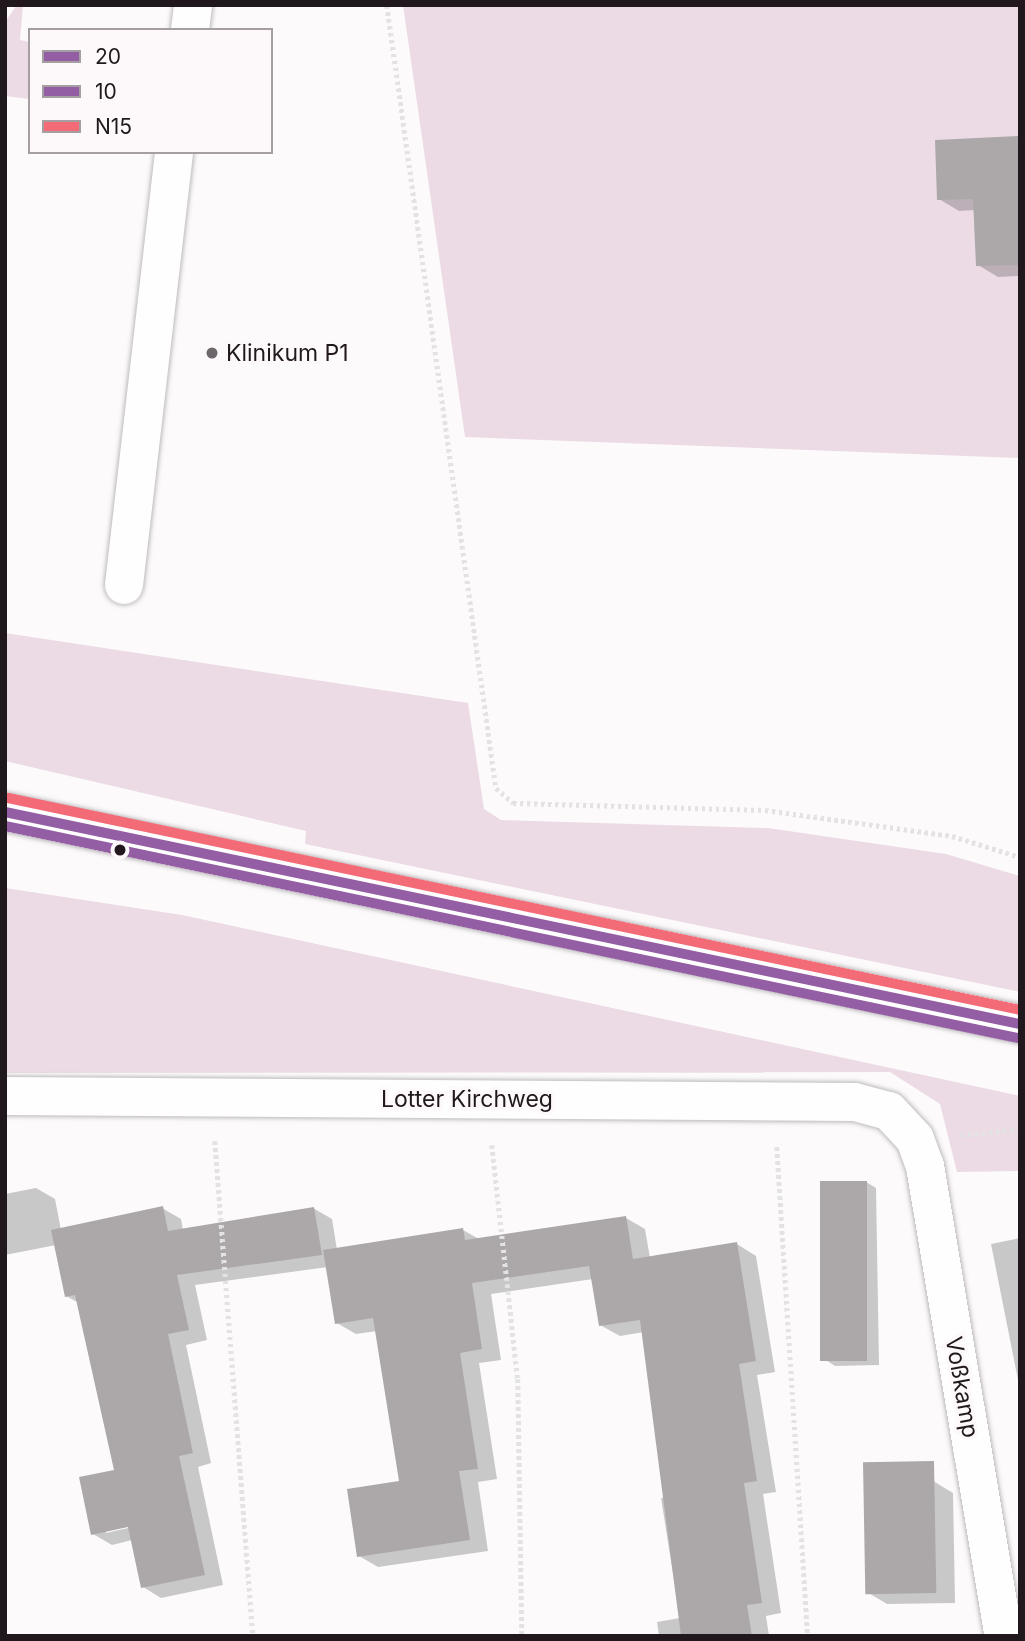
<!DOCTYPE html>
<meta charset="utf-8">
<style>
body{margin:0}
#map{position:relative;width:1025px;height:1641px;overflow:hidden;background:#fcfafb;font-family:Inter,sans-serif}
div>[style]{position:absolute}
.green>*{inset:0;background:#ecdbe5}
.shadow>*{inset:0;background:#0003}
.building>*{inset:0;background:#aca8aa;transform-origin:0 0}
.path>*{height:4.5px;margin-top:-2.25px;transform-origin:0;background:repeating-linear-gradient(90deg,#e3e3e3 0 3.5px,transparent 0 7px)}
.roads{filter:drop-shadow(0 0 2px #bfbbbd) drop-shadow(0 0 2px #bfbbbd)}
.minor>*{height:38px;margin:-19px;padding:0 19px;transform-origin:19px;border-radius:19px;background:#fffefe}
.bus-1>*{height:10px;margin:-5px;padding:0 5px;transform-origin:5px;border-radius:5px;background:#945ea4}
.bus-2>*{height:10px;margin:-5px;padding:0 5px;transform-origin:5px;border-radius:5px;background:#945ea4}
.bus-3>*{height:10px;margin:-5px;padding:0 5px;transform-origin:5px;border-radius:5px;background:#f46b78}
.dots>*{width:19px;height:19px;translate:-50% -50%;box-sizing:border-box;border:4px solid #fdf9fb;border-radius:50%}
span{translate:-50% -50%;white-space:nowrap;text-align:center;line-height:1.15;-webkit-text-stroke:7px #fdf9fb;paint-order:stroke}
.poi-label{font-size:23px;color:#20181d}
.left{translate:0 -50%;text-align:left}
.street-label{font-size:23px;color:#20181d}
.frame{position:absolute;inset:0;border:7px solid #20181d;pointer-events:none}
.legend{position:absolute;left:28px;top:28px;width:245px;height:126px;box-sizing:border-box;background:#fdf9fb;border:2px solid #a59fa2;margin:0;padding:9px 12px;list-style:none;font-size:21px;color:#20181d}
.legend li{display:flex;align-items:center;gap:14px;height:35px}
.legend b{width:35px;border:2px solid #a59fa2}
</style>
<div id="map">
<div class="green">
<div style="clip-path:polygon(17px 5px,23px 5px,20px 40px,30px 42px,30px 99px,5px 96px,5px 22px)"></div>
<div style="clip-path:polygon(403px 5px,1020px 5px,1020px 458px,465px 437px)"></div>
<div style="clip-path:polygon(5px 633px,468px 703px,484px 809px,501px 820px,768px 828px,946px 854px,1020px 876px,1020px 992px,305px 844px,306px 831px,5px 761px)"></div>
<div style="clip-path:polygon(5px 888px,182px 915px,1020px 1096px,1020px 1171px,957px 1172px,940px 1104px,890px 1072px,5px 1073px)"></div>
</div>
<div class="shadow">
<div style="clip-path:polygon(1020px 138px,1020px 276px,998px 277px,978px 265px,975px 210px,959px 211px,939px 199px)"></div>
<div style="clip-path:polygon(866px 1182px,876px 1188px,879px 1365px,835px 1366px,826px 1360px)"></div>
<div style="clip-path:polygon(evenodd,36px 1188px,55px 1199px,61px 1230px,162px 1208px,181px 1219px,183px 1230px,313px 1208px,332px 1219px,337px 1250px,463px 1230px,479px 1239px,626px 1218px,645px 1229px,650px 1258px,737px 1244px,756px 1256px,775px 1372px,757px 1375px,776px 1492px,763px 1494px,781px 1613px,766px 1616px,769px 1636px,659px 1636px,657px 1622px,680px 1618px,661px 1498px,670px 1497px,644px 1332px,620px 1336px,600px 1325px,593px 1279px,491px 1294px,501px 1360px,479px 1363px,497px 1479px,478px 1482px,488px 1551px,378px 1567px,359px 1556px,401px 1482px,377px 1331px,356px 1334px,337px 1323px,328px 1267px,195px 1285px,207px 1340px,186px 1345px,211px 1463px,198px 1467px,223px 1585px,161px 1598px,143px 1587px,132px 1540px,112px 1545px,93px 1534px,116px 1471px,79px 1303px,66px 1296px,56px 1245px,5px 1255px,5px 1194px,36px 1188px,136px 1523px,137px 1526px,106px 1533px,106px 1530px,136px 1523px)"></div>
<div style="clip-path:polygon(1020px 1238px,1020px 1390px,991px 1244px)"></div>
<div style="clip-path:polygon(933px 1481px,953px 1493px,955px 1603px,887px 1604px,867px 1592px)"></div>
</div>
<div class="building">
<div style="clip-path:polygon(1020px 136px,1020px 265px,976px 266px,973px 199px,937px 200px,935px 140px)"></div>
<div style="left:820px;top:1181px;width:47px;height:180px"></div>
<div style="clip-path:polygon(163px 1206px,168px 1231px,314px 1207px,322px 1255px,177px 1275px,189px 1330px,168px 1334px,193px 1453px,179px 1456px,205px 1575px,141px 1588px,128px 1527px,91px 1535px,79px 1477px,114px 1470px,75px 1295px,65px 1297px,51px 1230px)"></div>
<div style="clip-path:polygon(626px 1216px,633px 1259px,737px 1242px,756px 1361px,739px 1364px,757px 1481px,744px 1483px,762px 1603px,747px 1605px,752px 1636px,681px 1636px,640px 1320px,599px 1326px,589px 1266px,472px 1283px,482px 1349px,460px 1353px,478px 1469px,459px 1471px,470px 1540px,357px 1557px,347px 1489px,399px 1481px,373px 1318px,335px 1324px,323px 1250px,463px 1228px,465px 1240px)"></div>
<div style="left:934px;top:1461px;width:132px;height:71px;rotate:89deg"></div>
</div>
<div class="path">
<div style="left:387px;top:5px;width:791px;rotate:82.07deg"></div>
<div style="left:496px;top:788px;width:23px;rotate:41deg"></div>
<div style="left:513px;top:803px;width:252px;rotate:1.6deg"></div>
<div style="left:765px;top:810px;width:189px;rotate:7.9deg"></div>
<div style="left:952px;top:836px;width:71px;rotate:17.2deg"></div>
<div style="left:961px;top:1135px;width:59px;rotate:-5.8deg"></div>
<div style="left:215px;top:1141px;width:496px;rotate:85.6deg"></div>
<div style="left:492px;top:1145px;width:235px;rotate:83.7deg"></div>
<div style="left:518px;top:1379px;width:257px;rotate:89.1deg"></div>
<div style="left:777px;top:1147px;width:490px;rotate:86.4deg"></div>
</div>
<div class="roads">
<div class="minor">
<div style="left:190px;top:30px;width:25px;rotate:-83deg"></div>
<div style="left:124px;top:585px;width:436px;rotate:-83.4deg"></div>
<div style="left:5px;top:812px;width:1037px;rotate:11.8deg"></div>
<div style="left:5px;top:1096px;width:850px;rotate:0.4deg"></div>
<div style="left:855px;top:1102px;width:35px;rotate:15deg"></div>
<div style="left:889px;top:1111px;width:38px;rotate:47deg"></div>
<div style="left:915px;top:1139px;width:29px;rotate:70deg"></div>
<div style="left:925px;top:1166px;width:477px;rotate:80.5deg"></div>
</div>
</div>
<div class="bus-1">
<div style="left:5px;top:812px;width:1037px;rotate:11.8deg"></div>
</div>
<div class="bus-2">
<div style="left:5px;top:826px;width:1034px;rotate:11.83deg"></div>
</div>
<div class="bus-3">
<div style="left:8px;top:798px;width:1034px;rotate:11.83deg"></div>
</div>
<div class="dots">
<div style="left:212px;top:353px;background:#6d676b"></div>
<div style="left:120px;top:850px;background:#20181d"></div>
</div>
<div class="poi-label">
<span class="left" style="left:226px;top:353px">Klinikum P1</span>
</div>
<div class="street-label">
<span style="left:467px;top:1099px">Lotter Kirchweg</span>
<span style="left:962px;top:1387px;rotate:80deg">Voßkamp</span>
</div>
<div class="frame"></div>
<ul class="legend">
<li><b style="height:9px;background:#945ea4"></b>20</li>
<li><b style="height:9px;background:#945ea4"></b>10</li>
<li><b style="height:9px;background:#f46b78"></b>N15</li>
</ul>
</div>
